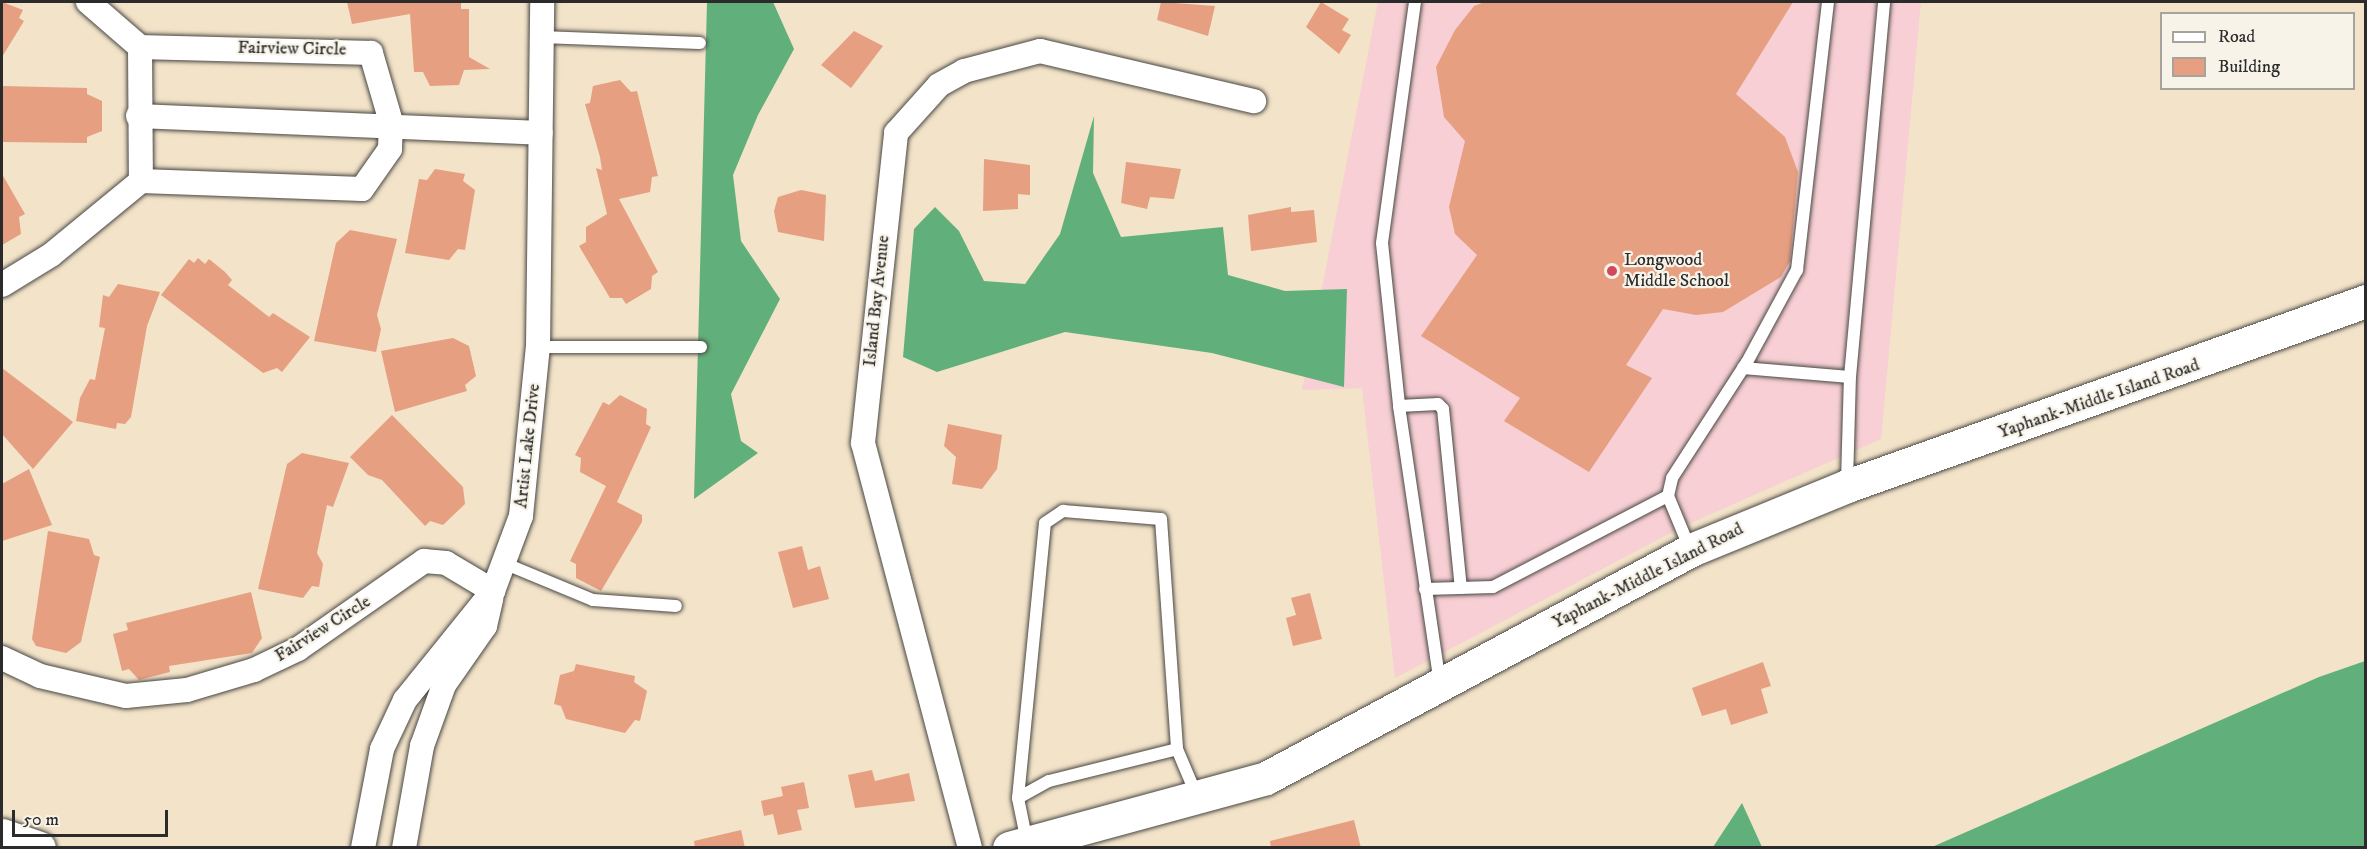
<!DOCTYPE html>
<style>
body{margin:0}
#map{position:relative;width:2367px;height:849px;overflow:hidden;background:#f2e3c9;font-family:"IM FELL DW Pica",serif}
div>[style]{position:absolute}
.built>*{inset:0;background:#f7cfd4}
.forest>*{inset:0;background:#61b07b}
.building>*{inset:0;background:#e69f81}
.roads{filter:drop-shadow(0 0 2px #494743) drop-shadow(0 0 2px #494743)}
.service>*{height:12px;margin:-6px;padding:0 6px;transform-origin:6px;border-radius:6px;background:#fff}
.minor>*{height:24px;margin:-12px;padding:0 12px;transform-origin:12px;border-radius:12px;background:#fff}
.secondary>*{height:33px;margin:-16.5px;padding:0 16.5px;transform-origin:16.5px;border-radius:16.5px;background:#fff}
.dots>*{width:16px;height:16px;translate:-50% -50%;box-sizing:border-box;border:3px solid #f7f3e8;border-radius:50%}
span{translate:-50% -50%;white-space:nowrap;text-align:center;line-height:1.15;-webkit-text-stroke:4.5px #f7f3e8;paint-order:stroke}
.street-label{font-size:18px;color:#2b2b2b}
.poi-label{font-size:18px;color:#2b2b2b}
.left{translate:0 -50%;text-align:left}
.frame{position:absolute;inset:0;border:3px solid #2b2b2b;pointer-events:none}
.legend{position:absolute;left:2160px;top:12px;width:195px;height:78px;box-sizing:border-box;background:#f7f3e8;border:2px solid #a5a39c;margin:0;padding:8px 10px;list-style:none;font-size:18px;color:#2b2b2b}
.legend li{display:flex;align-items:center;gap:12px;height:30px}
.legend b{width:30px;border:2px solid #a5a39c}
.scale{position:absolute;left:12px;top:810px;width:156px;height:27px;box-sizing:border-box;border:3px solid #2b2b2b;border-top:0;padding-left:8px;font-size:18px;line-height:21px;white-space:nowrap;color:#2b2b2b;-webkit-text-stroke:4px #f7f3e8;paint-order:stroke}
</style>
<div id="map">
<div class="built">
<div style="clip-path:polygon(1378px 2px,1921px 2px,1881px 439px,1684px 526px,1395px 678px,1362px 388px,1302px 390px)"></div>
</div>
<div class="forest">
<div style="clip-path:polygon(707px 2px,773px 2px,794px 49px,758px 115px,733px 175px,741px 241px,780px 299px,731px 394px,741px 441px,758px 453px,694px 499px)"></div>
<div style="clip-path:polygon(1094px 116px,1093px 173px,1121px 237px,1223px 227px,1228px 275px,1285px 291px,1347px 289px,1344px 387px,1212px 353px,1065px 332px,937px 372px,903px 357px,914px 229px,935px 207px,959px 231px,984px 281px,1025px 284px,1060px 234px)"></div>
<div style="clip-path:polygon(2365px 661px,2365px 847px,1932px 847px,2319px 677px)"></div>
<div style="clip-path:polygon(1742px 803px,1762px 847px,1713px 847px)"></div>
</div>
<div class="building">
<div style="clip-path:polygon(2px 2px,23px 10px,19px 18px,24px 21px,2px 57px)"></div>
<div style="clip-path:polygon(347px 2px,461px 2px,461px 9px,469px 9px,469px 57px,490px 69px,464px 70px,459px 85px,430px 86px,423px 72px,414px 72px,410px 14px,352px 24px)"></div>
<div style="clip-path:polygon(1161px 2px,1215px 6px,1208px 36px,1157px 20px)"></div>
<div style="clip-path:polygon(1321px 2px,1349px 19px,1342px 30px,1351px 35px,1339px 54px,1306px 27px)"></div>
<div style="clip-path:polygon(1485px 2px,1793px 2px,1736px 94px,1785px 137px,1798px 172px,1790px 261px,1781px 277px,1723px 312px,1696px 315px,1663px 309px,1626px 365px,1652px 378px,1589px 472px,1504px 421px,1520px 398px,1421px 336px,1477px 255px,1455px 234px,1449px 207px,1465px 141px,1444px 117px,1436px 67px,1455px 30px,1474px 6px)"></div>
<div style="clip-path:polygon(854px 31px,883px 46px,851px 88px,821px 65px)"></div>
<div style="clip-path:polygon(620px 80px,631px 92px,637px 91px,658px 176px,652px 177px,650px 192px,619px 199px,658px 272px,652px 276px,651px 289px,626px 304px,622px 298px,610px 298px,579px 246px,586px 242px,586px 227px,607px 214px,596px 168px,602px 170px,600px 157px,585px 104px,590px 103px,593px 86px)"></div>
<div style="clip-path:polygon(2px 86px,87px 88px,87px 94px,102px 101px,102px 131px,87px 137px,87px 143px,2px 142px)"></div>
<div style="clip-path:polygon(984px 159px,1030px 165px,1030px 195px,1018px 194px,1018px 209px,983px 211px)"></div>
<div style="clip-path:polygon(1126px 162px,1181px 169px,1174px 199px,1150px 197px,1147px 209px,1121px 203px)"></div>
<div style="clip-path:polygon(435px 169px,465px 174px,463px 181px,475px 190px,465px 250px,458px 249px,449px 260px,405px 253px,419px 179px,427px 180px)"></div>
<div style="clip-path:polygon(2px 174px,25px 214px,19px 217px,21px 234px,2px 245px)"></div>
<div style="clip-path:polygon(801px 190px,826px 195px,824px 241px,778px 232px,774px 211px,778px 197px)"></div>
<div style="clip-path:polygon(1291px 207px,1291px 212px,1314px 210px,1317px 242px,1251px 251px,1248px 215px)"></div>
<div style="clip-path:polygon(350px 230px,397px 239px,377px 315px,381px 329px,376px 352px,314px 341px,336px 243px)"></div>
<div style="clip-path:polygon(198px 258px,205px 264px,209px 259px,225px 272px,232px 280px,228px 285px,269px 317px,273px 313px,310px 337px,282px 372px,277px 368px,263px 373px,161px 295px,189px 259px,194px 263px)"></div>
<div style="clip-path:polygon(118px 284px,160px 292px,147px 326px,131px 417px,125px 424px,117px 423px,116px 429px,76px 421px,80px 398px,90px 379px,95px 380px,105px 328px,99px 327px,103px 295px,109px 297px)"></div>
<div style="clip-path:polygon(453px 338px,469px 346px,476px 376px,465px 385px,467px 391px,395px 412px,381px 351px)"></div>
<div style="clip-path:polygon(2px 368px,73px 422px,33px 469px,2px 434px)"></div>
<div style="clip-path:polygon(620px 395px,647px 409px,646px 424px,651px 427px,617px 502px,642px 515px,642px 522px,601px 591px,576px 578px,576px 564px,570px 561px,606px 486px,580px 472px,581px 458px,575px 455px,603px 402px,609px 405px)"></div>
<div style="clip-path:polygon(392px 415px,463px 487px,465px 504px,443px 525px,430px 521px,425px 526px,382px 480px,368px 475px,350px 457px)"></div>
<div style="clip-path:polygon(948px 424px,1002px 435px,997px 469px,982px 489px,952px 484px,956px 457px,944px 446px)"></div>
<div style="clip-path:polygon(302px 453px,349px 463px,333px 507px,327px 505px,317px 553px,323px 564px,319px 587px,312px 586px,303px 598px,258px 589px,287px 464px)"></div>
<div style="clip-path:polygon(29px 469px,52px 525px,2px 541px,2px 484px)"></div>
<div style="clip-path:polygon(48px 531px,89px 539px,94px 555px,100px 557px,81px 642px,66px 653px,36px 646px,32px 639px)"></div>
<div style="clip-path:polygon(802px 546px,808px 570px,820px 566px,829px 599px,793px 608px,778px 552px)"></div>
<div style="clip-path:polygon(251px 592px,262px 638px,252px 653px,169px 666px,170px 672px,139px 680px,129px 669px,122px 671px,113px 634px,128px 630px,126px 623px)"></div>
<div style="clip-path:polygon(1310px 593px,1322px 639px,1293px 646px,1286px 618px,1296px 615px,1291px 598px)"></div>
<div style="clip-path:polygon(1763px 662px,1771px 686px,1761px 689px,1768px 713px,1731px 725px,1726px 709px,1702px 716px,1692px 688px)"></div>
<div style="clip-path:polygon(576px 664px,635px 676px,634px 682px,647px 691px,640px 721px,635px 720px,625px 733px,566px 719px,561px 706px,554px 704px,560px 675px,574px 671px)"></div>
<div style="clip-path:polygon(872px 770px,875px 781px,909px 773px,915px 801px,855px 808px,848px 775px)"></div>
<div style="clip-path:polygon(804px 782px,809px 808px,797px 810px,802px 830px,778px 835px,773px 814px,764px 816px,761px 801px,783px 796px,781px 787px)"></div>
<div style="clip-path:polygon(1354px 820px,1361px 848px,1271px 848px,1270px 841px)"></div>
<div style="clip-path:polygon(741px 830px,745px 848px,695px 848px,694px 841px)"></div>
</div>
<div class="roads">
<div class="service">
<div style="left:1415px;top:2px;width:243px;rotate:97.8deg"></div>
<div style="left:1382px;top:243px;width:164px;rotate:84deg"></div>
<div style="left:1399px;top:406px;width:279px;rotate:81.6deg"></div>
<div style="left:541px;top:37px;width:159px;rotate:2.2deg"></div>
<div style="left:538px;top:347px;width:163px"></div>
<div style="left:1743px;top:368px;width:107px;rotate:4.8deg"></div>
<div style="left:1399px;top:406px;width:39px;rotate:-3deg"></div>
<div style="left:1438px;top:404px;width:7px;rotate:45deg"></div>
<div style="left:1443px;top:409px;width:180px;rotate:84.3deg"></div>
<div style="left:1847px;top:482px;width:105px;rotate:-88.4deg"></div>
<div style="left:1850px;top:377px;width:377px;rotate:-84.8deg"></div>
<div style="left:1690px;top:549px;width:57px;rotate:-112.5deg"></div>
<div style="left:1668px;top:496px;width:18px;rotate:-77deg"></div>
<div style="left:1672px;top:478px;width:138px;rotate:-57.1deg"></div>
<div style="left:1747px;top:362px;width:105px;rotate:-61.5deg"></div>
<div style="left:1797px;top:270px;width:270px;rotate:-83.4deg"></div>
<div style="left:506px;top:564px;width:94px;rotate:22.5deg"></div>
<div style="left:593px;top:600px;width:83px;rotate:4.1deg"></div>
<div style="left:1425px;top:589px;width:68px;rotate:-1.7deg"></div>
<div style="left:1493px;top:587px;width:197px;rotate:-27.5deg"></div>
<div style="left:1018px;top:798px;width:276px;rotate:-84.4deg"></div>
<div style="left:1045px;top:523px;width:22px;rotate:-34deg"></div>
<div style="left:1063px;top:511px;width:98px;rotate:4.7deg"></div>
<div style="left:1161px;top:519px;width:231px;rotate:86deg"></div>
<div style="left:1027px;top:842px;width:45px;rotate:-101.6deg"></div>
<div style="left:1018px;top:798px;width:35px;rotate:-29deg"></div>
<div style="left:1049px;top:781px;width:132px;rotate:-14deg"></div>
<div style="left:1177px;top:749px;width:49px;rotate:67.1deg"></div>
</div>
<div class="minor">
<div style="left:140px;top:47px;width:134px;rotate:89.6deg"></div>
<div style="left:138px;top:116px;width:403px;rotate:2.4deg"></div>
<div style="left:2px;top:285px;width:57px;rotate:-31.5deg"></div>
<div style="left:51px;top:255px;width:117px;rotate:-39.4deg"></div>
<div style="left:141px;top:181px;width:221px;rotate:2.1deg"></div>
<div style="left:362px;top:189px;width:49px;rotate:-55deg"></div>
<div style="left:390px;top:149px;width:27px;rotate:-88deg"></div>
<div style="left:391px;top:122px;width:72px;rotate:-106.2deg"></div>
<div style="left:371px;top:53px;width:231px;rotate:-178.5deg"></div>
<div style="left:140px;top:47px;width:69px;rotate:-139.1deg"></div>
<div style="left:2px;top:658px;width:42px;rotate:25.3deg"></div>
<div style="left:40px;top:676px;width:88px;rotate:13.1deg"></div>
<div style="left:126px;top:696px;width:61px;rotate:-5.6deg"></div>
<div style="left:187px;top:690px;width:70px;rotate:-16.6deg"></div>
<div style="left:254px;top:670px;width:49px;rotate:-25.5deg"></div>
<div style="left:298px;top:649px;width:154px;rotate:-34.9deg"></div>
<div style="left:424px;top:561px;width:22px;rotate:5deg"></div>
<div style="left:446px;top:563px;width:55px;rotate:30.8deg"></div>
<div style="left:363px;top:848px;width:101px;rotate:-79.1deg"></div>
<div style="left:382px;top:749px;width:54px;rotate:-64.9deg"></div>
<div style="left:405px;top:700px;width:140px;rotate:-51.1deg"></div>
<div style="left:493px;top:591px;width:80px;rotate:-69.5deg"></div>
<div style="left:521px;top:516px;width:170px;rotate:-84.3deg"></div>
<div style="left:538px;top:347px;width:345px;rotate:-89.3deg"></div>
<div style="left:404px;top:848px;width:104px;rotate:-80deg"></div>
<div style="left:422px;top:746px;width:65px;rotate:-70.2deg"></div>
<div style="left:444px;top:685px;width:72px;rotate:-55.2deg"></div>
<div style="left:485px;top:626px;width:28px;rotate:-77deg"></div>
<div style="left:970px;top:848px;width:419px;rotate:-104.8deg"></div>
<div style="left:863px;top:443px;width:312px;rotate:-83.9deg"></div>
<div style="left:896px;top:133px;width:64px;rotate:-48.1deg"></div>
<div style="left:939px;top:85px;width:29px;rotate:-29deg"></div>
<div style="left:964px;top:71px;width:79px;rotate:-14.7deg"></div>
<div style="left:1040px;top:51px;width:220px;rotate:13.2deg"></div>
</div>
<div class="secondary">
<div style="left:2px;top:835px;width:39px;rotate:19deg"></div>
<div style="left:1009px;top:848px;width:266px;rotate:-15.2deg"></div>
<div style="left:1266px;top:778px;width:482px;rotate:-28.2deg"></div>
<div style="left:1691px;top:550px;width:169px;rotate:-22.3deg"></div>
<div style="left:1847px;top:486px;width:551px;rotate:-19.62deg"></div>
</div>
</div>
<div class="dots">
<div style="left:1612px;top:271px;background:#d1495b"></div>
</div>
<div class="street-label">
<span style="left:292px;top:49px;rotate:1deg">Fairview Circle</span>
<span style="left:877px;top:301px;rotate:-84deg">Island Bay Avenue</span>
<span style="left:2099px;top:399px;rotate:-19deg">Yaphank-Middle Island Road</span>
<span style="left:528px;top:446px;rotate:-84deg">Artist Lake Drive</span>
<span style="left:1648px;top:576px;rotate:-27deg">Yaphank-Middle Island Road</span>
<span style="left:323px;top:629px;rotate:-32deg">Fairview Circle</span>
</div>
<div class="poi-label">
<span class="left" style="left:1624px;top:271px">Longwood<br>Middle School</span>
</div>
<div class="frame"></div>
<ul class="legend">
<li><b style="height:8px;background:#fff"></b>Road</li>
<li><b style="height:16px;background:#e69f81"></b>Building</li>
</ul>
<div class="scale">50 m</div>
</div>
